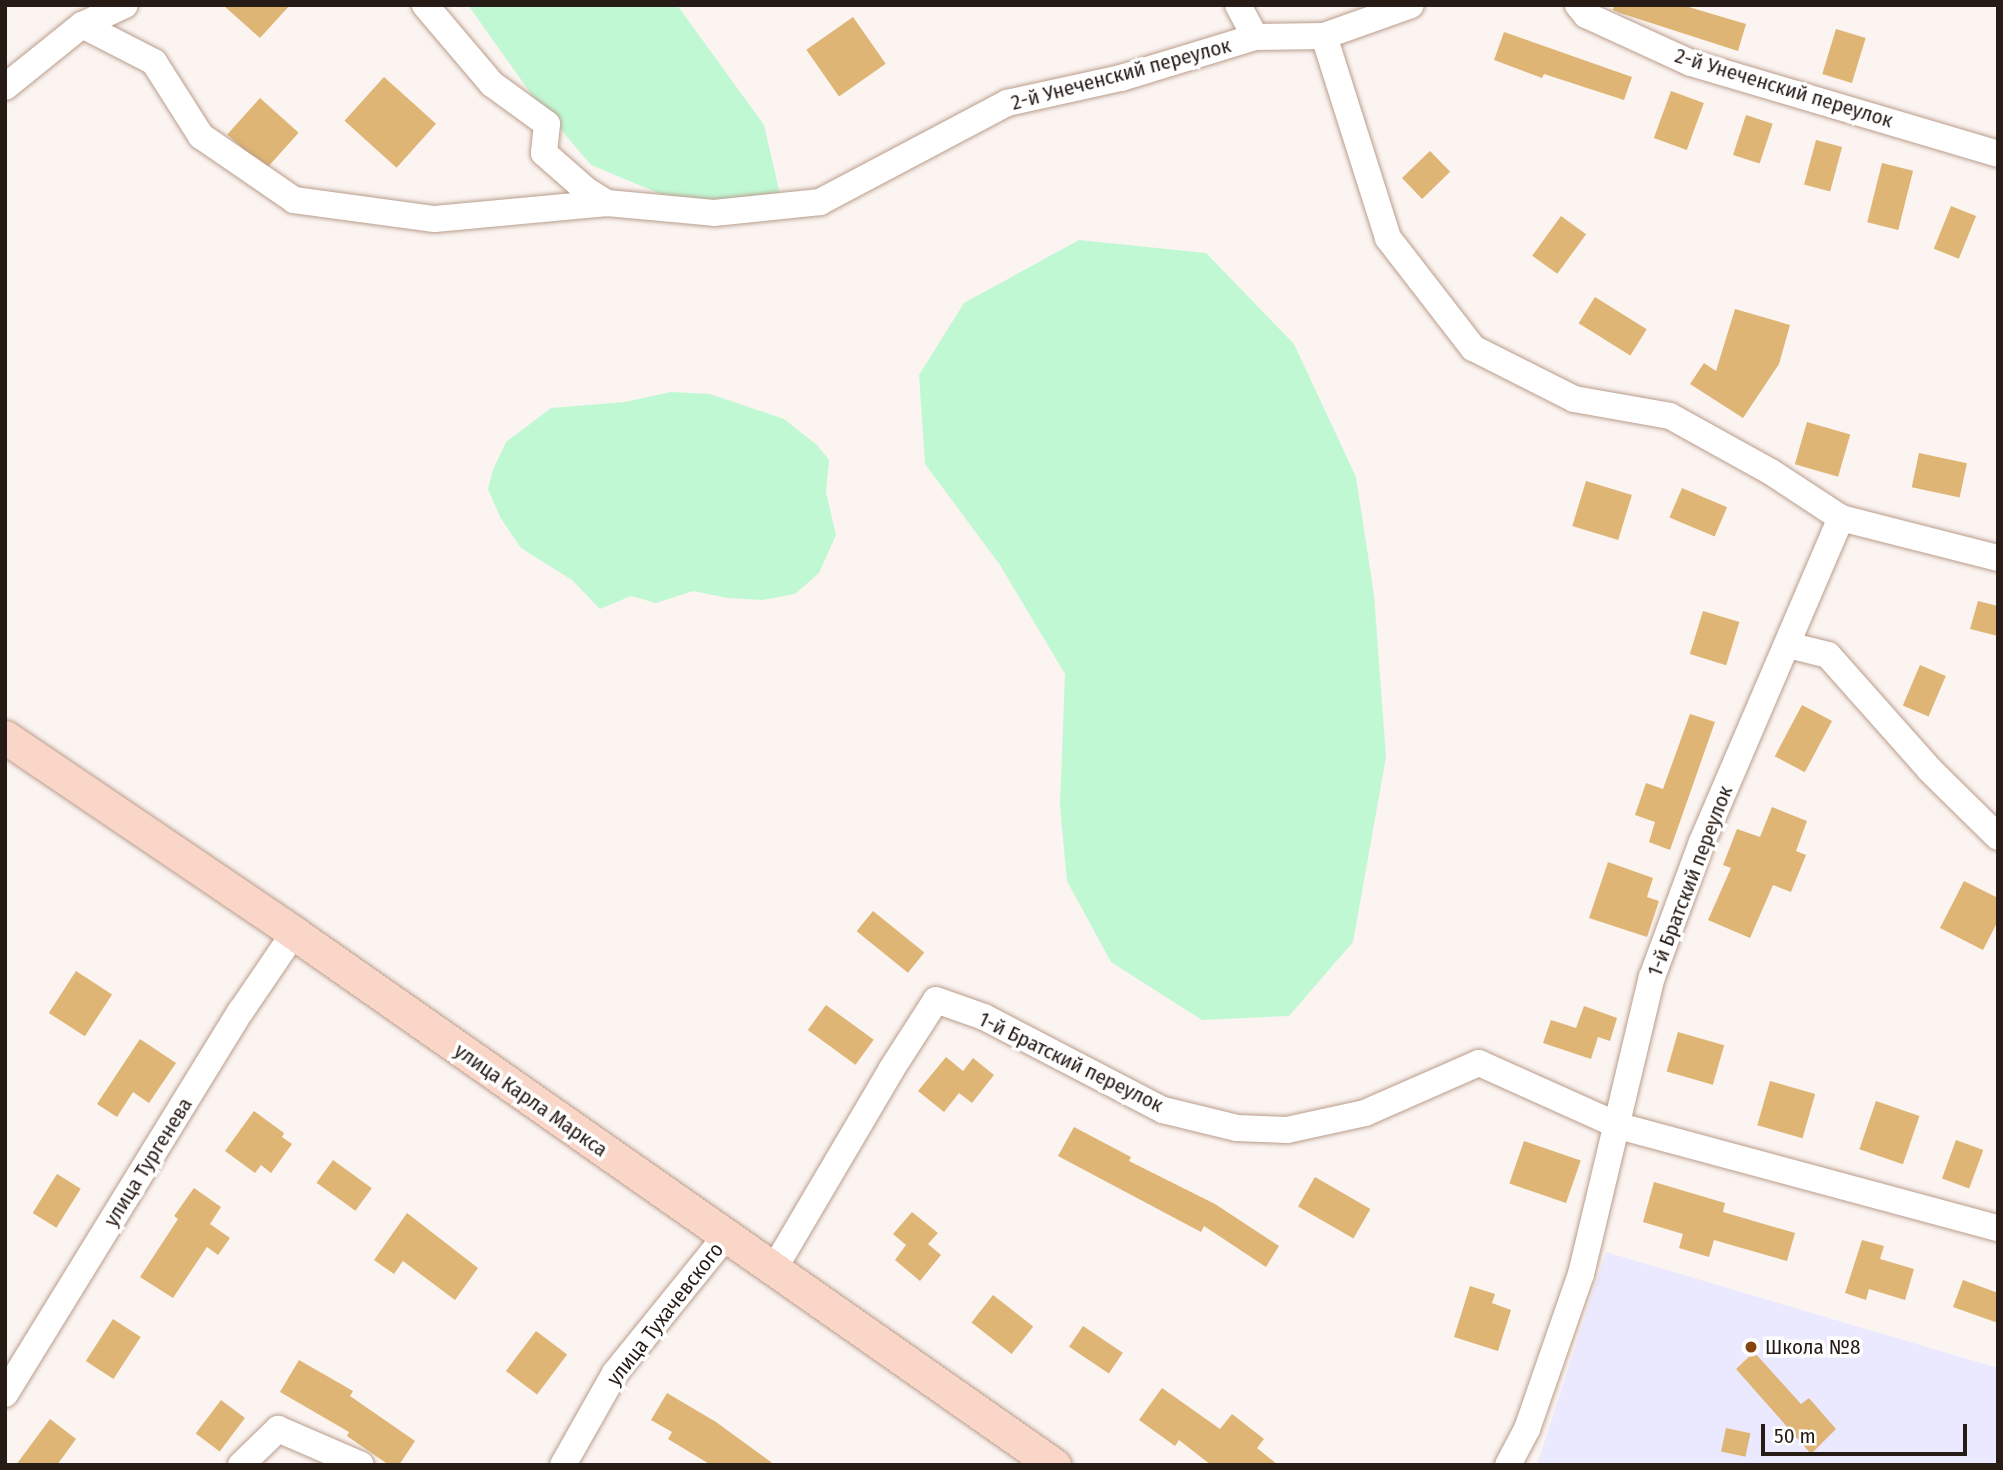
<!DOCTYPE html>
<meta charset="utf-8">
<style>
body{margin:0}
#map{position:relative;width:2003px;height:1470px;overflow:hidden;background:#fbf4f1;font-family:"Fira Sans Condensed",sans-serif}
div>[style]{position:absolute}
.education>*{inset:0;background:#ebe9ff}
.green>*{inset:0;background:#c0f8d4}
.building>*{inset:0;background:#deb574;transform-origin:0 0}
.roads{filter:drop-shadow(0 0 2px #ba9d8b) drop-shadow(0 0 2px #ba9d8b)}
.minor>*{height:26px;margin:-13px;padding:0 13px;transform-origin:13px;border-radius:13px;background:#fff}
.major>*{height:33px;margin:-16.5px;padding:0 16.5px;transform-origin:16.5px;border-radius:16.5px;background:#f9d6c8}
.dots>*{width:19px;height:19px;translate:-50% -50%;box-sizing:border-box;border:4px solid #fff;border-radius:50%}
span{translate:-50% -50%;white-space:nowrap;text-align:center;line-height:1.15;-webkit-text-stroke:7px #fff;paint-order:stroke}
.street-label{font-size:21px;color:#261b15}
.poi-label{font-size:21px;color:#261b15}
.left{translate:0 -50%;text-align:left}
.frame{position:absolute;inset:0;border:7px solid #261b15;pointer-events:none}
.scale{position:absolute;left:1761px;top:1424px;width:206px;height:32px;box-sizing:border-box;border:4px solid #261b15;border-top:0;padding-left:9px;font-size:21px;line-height:24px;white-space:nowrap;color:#261b15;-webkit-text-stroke:5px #fff;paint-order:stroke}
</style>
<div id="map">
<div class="education">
<div style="clip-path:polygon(1606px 1252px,1998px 1368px,1998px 1465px,1537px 1465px)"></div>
</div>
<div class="green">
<div style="clip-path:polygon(468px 5px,677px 5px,764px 125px,780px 194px,742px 203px,663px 195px,591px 165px,534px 98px)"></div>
<div style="clip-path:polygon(1079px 240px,1206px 253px,1294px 344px,1356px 477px,1374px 595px,1386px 757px,1353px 942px,1289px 1016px,1202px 1020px,1111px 962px,1067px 881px,1060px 806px,1065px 674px,1000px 565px,925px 464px,919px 375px,964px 303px)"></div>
<div style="clip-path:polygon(671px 392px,710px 394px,784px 419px,817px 445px,829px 460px,826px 492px,836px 535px,819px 573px,795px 594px,762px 600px,728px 598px,693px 591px,656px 603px,631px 596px,600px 609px,572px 580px,521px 548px,500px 517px,488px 489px,493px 470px,506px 442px,551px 408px,625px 402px)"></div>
</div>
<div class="building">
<div style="clip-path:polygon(223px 5px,290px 5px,260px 38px)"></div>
<div style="clip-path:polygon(1614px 5px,1682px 5px,1746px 24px,1738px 51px,1620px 13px,1613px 10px)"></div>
<div style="left:853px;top:17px;width:57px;height:57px;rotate:55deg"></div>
<div style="left:1836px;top:29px;width:31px;height:47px;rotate:17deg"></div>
<div style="clip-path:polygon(1504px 32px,1632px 77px,1624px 100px,1544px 74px,1542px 78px,1494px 60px)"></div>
<div style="left:384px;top:77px;width:70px;height:59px;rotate:42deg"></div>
<div style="left:1671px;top:91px;width:35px;height:50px;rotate:20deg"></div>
<div style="left:260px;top:98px;width:52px;height:49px;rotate:42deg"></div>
<div style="left:1746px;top:115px;width:28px;height:42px;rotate:18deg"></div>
<div style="left:1816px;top:140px;width:27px;height:46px;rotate:15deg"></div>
<div style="left:1430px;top:151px;width:29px;height:39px;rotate:46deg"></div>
<div style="left:1882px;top:163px;width:32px;height:61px;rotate:14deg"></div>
<div style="left:1951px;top:206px;width:27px;height:46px;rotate:22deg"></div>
<div style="left:1561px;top:216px;width:31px;height:49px;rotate:36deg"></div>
<div style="left:1595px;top:297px;width:61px;height:31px;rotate:32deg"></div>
<div style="clip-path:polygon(1735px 309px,1790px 325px,1779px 364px,1743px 418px,1690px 384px,1704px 363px,1716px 371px)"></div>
<div style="left:1807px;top:422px;width:45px;height:44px;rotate:16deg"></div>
<div style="left:1919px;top:453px;width:49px;height:35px;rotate:12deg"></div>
<div style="left:1586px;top:481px;width:48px;height:47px;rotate:17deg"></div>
<div style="left:1682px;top:488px;width:49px;height:32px;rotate:23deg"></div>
<div style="clip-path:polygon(1978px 601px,1998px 606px,1998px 636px,1970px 629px)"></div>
<div style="left:1703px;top:611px;width:38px;height:45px;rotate:17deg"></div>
<div style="left:1920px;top:665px;width:28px;height:44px;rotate:23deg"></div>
<div style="left:1802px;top:705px;width:34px;height:58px;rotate:28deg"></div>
<div style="clip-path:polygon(1690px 714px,1715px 722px,1670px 850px,1649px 842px,1655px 822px,1635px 815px,1646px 783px,1663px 789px)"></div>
<div style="clip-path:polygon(1772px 807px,1807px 821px,1796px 851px,1806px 855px,1791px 892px,1773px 885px,1750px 938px,1708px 920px,1731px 868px,1723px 865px,1737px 829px,1760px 837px)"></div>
<div style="clip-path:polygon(1608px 862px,1653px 878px,1647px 897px,1659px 901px,1647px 937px,1589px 918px)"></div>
<div style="clip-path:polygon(1964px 881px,1998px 898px,1998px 921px,1983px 950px,1940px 928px)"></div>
<div style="left:873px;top:911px;width:66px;height:26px;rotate:39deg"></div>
<div style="left:76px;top:971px;width:43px;height:50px;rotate:33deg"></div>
<div style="left:826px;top:1005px;width:59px;height:31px;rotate:36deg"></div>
<div style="clip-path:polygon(1584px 1006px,1617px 1018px,1610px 1041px,1598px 1037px,1591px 1059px,1543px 1043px,1551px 1020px,1576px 1028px)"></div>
<div style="left:1678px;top:1032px;width:48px;height:41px;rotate:16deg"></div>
<div style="clip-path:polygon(140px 1039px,176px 1063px,149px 1103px,133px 1092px,117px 1117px,97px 1104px)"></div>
<div style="clip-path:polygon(946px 1057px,963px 1071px,973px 1058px,994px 1075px,972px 1103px,959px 1093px,944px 1112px,918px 1091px)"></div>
<div style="left:1770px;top:1081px;width:47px;height:46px;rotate:16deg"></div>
<div style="left:1876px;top:1101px;width:46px;height:51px;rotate:19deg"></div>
<div style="clip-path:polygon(254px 1111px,284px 1133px,282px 1137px,292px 1144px,271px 1173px,261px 1165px,255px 1173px,225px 1151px)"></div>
<div style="clip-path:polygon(1074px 1127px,1131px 1157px,1129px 1161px,1215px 1204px,1279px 1246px,1266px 1267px,1204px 1226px,1201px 1232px,1058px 1156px)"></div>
<div style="left:1956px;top:1140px;width:29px;height:41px;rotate:20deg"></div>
<div style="left:1524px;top:1141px;width:60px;height:45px;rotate:19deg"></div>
<div style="left:333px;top:1160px;width:48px;height:28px;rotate:36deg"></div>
<div style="left:57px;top:1174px;width:28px;height:46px;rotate:32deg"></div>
<div style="left:1315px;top:1177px;width:64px;height:34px;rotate:30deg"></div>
<div style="clip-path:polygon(1654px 1182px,1725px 1203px,1723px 1212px,1795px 1233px,1787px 1261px,1714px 1240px,1709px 1257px,1679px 1248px,1683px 1234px,1643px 1222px)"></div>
<div style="clip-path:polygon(194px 1188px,221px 1207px,210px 1224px,230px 1238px,218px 1255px,207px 1247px,173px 1298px,140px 1277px,178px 1219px,174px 1216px)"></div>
<div style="clip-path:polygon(912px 1212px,938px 1233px,928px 1244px,941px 1255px,920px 1281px,895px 1260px,906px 1245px,893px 1234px)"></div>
<div style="clip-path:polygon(407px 1213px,478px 1268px,455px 1300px,403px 1261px,394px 1274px,374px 1260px)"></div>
<div style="clip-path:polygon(1862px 1240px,1884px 1246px,1880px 1259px,1914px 1269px,1905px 1300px,1869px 1289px,1866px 1300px,1845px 1293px)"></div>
<div style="clip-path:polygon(1963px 1280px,1998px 1293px,1998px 1323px,1953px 1307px)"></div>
<div style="clip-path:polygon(1470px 1286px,1495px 1294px,1492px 1303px,1511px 1310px,1498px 1351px,1454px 1337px)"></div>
<div style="left:993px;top:1295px;width:51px;height:35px;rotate:38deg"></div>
<div style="left:113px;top:1319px;width:33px;height:50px;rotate:33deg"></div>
<div style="left:1083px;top:1326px;width:48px;height:25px;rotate:34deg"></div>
<div style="left:536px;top:1331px;width:39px;height:50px;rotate:37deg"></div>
<div style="clip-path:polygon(1754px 1352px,1801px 1404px,1809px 1398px,1836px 1429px,1811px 1454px,1736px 1369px)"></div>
<div style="clip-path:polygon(299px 1360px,353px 1391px,350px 1396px,415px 1441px,399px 1465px,389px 1465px,347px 1436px,349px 1432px,280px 1392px)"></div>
<div style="clip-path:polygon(1162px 1388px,1220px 1429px,1232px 1414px,1264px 1439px,1257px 1448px,1278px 1465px,1211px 1465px,1179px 1440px,1175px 1446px,1139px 1420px)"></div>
<div style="clip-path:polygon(667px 1393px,716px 1422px,775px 1465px,711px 1465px,668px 1439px,672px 1432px,651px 1420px)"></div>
<div style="left:221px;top:1400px;width:30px;height:42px;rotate:37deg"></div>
<div style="clip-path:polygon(50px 1419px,76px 1439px,57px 1465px,16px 1465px)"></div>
<div style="left:1726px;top:1428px;width:25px;height:24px;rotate:12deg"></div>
</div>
<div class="roads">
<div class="minor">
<div style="left:425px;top:5px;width:104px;rotate:49.7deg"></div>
<div style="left:492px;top:84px;width:68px;rotate:36deg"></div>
<div style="left:547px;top:124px;width:29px;rotate:96deg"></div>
<div style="left:544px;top:153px;width:56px;rotate:41.4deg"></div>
<div style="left:586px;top:190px;width:25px;rotate:32deg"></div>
<div style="left:1238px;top:5px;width:36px;rotate:62deg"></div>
<div style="left:1578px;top:5px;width:13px;rotate:51deg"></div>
<div style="left:1586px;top:15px;width:115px;rotate:24.6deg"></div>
<div style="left:1691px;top:63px;width:320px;rotate:16.5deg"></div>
<div style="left:82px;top:25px;width:81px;rotate:27.2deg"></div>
<div style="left:154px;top:62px;width:88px;rotate:57.6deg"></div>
<div style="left:201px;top:136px;width:113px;rotate:34.5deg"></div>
<div style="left:294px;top:200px;width:142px;rotate:7.7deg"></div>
<div style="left:435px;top:219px;width:173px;rotate:-5.3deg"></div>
<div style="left:607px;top:203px;width:107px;rotate:5.3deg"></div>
<div style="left:714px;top:213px;width:107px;rotate:-5.9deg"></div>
<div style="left:820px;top:202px;width:212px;rotate:-27.9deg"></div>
<div style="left:1007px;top:103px;width:117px;rotate:-12.4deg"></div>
<div style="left:1121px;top:78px;width:140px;rotate:-17deg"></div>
<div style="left:1255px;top:37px;width:69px;rotate:-0.8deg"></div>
<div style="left:1324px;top:36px;width:92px;rotate:-19.6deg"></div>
<div style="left:1324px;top:36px;width:212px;rotate:72.4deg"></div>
<div style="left:1388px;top:238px;width:139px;rotate:52.3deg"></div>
<div style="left:1473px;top:348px;width:113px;rotate:26.8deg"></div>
<div style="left:1574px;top:399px;width:97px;rotate:10deg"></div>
<div style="left:1670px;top:416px;width:115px;rotate:29deg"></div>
<div style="left:1771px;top:472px;width:84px;rotate:33.3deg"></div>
<div style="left:1841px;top:518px;width:162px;rotate:14.3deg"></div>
<div style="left:5px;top:87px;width:99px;rotate:-38.8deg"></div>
<div style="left:82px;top:25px;width:47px;rotate:-24.9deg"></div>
<div style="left:1788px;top:645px;width:41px;rotate:14deg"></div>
<div style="left:1828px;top:655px;width:154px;rotate:48.4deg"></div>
<div style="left:1930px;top:770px;width:95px;rotate:44.6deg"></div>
<div style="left:774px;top:1269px;width:231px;rotate:-59.5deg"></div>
<div style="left:891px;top:1070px;width:83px;rotate:-57.3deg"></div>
<div style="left:936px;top:1000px;width:51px;rotate:19.5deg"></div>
<div style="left:984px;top:1017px;width:202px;rotate:27.5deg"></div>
<div style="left:1163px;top:1110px;width:76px;rotate:13.7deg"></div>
<div style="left:1237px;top:1128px;width:50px;rotate:2.3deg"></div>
<div style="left:1287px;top:1130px;width:80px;rotate:-12.3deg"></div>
<div style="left:1365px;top:1113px;width:124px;rotate:-23.7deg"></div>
<div style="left:1479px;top:1063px;width:154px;rotate:24.2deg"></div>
<div style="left:1619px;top:1126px;width:392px;rotate:15.1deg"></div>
<div style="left:5px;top:1394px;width:450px;rotate:-58.4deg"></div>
<div style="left:241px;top:1011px;width:94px;rotate:-55.8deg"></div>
<div style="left:241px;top:1465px;width:52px;rotate:-44.2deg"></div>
<div style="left:278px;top:1429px;width:90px;rotate:23.4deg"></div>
<div style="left:563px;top:1465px;width:106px;rotate:-60.5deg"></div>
<div style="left:615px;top:1373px;width:175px;rotate:-51deg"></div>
<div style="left:1508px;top:1465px;width:41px;rotate:-62.2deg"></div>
<div style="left:1527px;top:1429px;width:164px;rotate:-70.8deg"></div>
<div style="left:1581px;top:1274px;width:305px;rotate:-76.6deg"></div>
<div style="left:1652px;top:977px;width:144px;rotate:-69.7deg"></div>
<div style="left:1702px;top:842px;width:353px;rotate:-66.8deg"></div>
</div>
<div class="major">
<div style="left:5px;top:737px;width:349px;rotate:34.1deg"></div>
<div style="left:294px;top:933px;width:928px;rotate:34.99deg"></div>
</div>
</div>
<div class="dots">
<div style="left:1751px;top:1347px;background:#854310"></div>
</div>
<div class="street-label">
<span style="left:1121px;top:74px;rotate:-15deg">2-й Унеченский переулок</span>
<span style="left:1784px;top:88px;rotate:17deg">2-й Унеченский переулок</span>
<span style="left:1690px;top:881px;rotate:-69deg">1-й Братский переулок</span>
<span style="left:1071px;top:1062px;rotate:26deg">1-й Братский переулок</span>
<span style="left:531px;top:1100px;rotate:35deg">улица Карла Маркса</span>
<span style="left:148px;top:1162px;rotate:-58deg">улица Тургенева</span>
<span style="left:665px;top:1314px;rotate:-52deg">улица Тухачевского</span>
</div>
<div class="poi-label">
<span class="left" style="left:1765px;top:1347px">Школа №8</span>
</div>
<div class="frame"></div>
<div class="scale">50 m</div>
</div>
